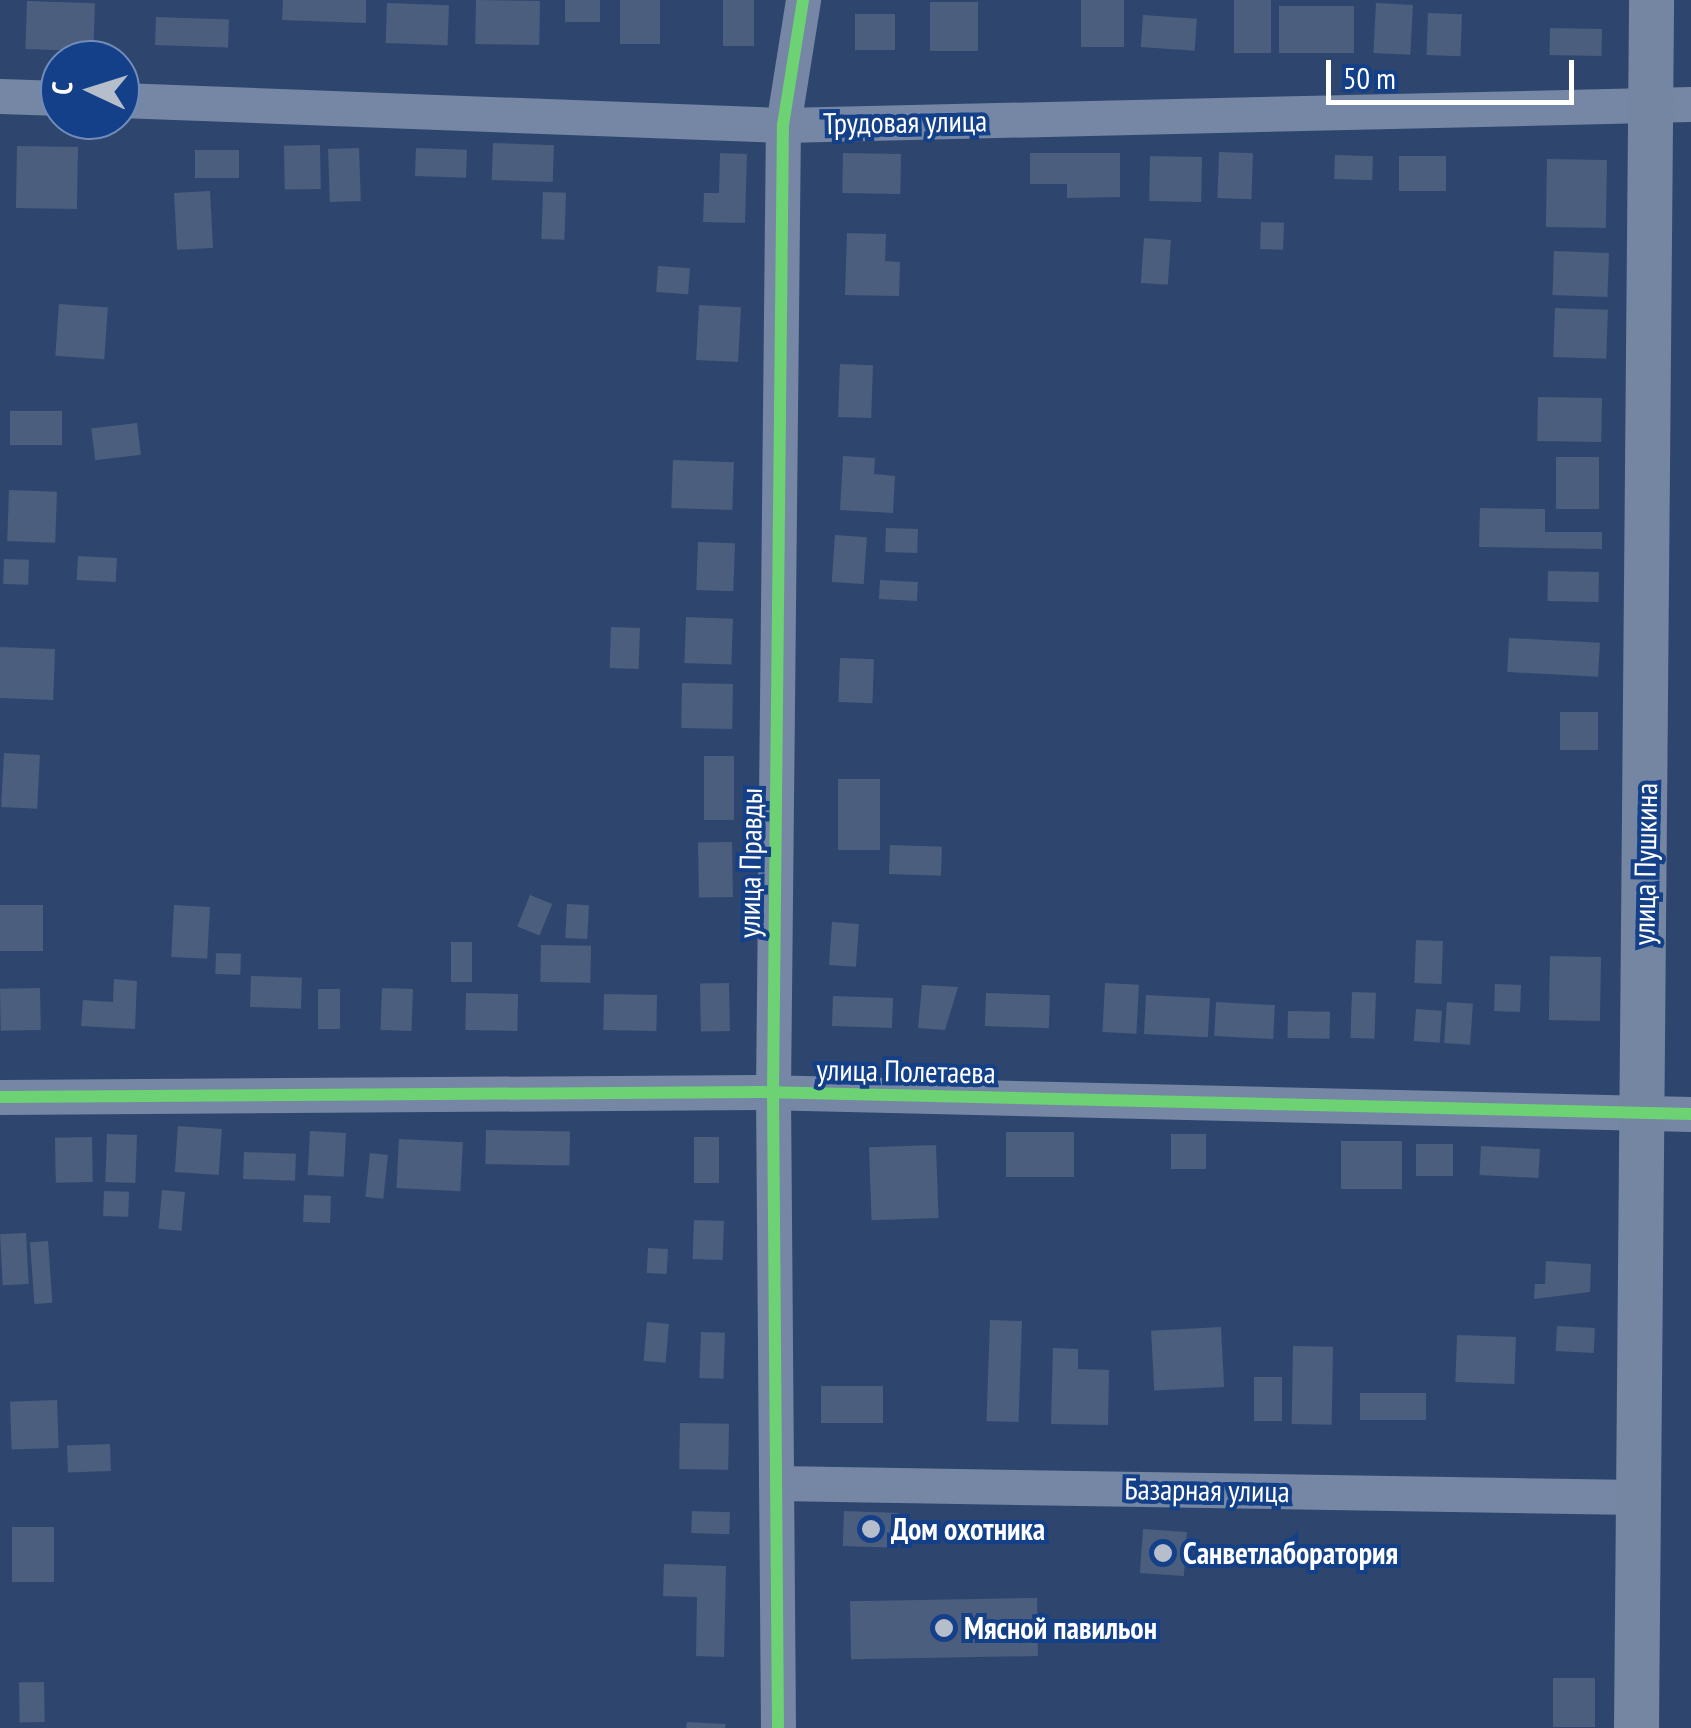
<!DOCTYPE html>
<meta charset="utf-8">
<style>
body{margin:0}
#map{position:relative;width:1691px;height:1728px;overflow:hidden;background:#2e466e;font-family:"PT Sans Narrow",sans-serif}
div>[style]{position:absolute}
.building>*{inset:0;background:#4b5e7e;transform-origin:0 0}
.minor>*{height:35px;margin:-17.5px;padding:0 17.5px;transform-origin:17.5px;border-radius:17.5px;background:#7587a4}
.major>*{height:45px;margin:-22.5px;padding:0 22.5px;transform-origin:22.5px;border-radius:22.5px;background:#7486a1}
.cycleway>*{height:12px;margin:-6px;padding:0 6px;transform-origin:6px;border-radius:6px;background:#6cd273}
.dots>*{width:28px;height:28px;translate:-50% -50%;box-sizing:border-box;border:5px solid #134089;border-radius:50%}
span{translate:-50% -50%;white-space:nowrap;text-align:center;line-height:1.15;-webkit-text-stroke:8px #134089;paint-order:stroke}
.street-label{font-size:30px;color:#fff}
.poi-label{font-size:30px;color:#fff;font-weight:700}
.left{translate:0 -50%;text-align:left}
.north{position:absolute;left:40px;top:40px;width:100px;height:100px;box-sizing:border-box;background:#134089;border:2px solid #718cb8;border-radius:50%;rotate:274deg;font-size:28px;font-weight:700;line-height:40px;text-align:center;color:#fff}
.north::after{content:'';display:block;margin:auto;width:35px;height:45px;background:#b6becc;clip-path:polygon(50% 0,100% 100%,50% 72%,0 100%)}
.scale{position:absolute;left:1326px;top:60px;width:248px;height:45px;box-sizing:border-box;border:5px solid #fff;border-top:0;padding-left:12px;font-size:30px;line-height:35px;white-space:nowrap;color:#fff;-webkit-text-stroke:8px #134089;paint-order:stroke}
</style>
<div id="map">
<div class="building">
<div style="clip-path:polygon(283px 0,366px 0,366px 23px,282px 20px)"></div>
<div style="left:476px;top:0;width:64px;height:44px;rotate:1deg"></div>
<div style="left:565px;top:0;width:35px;height:22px"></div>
<div style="left:620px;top:0;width:40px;height:44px"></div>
<div style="left:723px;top:0;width:31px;height:46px"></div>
<div style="left:1081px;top:0;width:43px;height:47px"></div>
<div style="left:1234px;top:0;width:37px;height:53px"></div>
<div style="left:27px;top:1px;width:68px;height:48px;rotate:2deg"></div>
<div style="left:930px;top:2px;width:48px;height:49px"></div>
<div style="left:387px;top:3px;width:62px;height:40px;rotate:2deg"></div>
<div style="left:1376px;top:3px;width:37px;height:50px;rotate:3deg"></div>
<div style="left:1279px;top:6px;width:75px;height:47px"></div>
<div style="left:1428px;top:13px;width:34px;height:42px;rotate:2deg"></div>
<div style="left:855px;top:14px;width:40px;height:36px"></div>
<div style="left:1143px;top:15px;width:54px;height:32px;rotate:4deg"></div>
<div style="left:156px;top:17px;width:73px;height:28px;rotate:2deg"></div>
<div style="left:1550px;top:28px;width:52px;height:27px;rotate:1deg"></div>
<div style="left:493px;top:143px;width:61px;height:37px;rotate:2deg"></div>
<div style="left:320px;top:145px;width:44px;height:36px;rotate:89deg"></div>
<div style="left:17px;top:146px;width:61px;height:62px;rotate:1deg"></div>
<div style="left:359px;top:148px;width:53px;height:31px;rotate:88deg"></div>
<div style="left:416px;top:148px;width:51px;height:28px;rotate:2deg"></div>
<div style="left:239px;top:150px;width:28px;height:44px;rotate:90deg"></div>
<div style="left:1219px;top:152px;width:34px;height:46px;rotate:2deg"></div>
<div style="clip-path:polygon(720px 153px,747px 154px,745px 223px,703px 222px,704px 193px,719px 193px)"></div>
<div style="left:843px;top:153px;width:58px;height:40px;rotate:1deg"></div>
<div style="clip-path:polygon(1030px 153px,1120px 153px,1120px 197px,1067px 198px,1067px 184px,1030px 184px)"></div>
<div style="left:1335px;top:155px;width:38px;height:24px;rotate:2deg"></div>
<div style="left:1150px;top:156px;width:52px;height:45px;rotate:1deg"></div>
<div style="left:1399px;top:156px;width:47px;height:35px"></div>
<div style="left:1547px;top:159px;width:60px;height:68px;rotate:1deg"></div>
<div style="left:210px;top:191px;width:57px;height:36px;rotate:87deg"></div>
<div style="left:543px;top:192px;width:23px;height:47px;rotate:2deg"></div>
<div style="left:1261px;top:222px;width:23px;height:27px;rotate:2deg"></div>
<div style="clip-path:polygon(847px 233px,886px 234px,885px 261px,900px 262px,899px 296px,845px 295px)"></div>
<div style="left:1144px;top:238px;width:27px;height:45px;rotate:4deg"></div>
<div style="left:1554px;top:251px;width:55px;height:44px;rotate:2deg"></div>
<div style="left:658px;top:266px;width:32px;height:26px;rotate:4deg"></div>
<div style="left:59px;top:304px;width:49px;height:52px;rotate:4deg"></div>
<div style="left:699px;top:305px;width:42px;height:55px;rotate:3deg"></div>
<div style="left:1555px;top:308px;width:53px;height:49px;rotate:2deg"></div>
<div style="left:840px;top:364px;width:33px;height:53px;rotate:2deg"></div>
<div style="left:1538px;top:397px;width:64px;height:44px;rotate:1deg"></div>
<div style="left:10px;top:411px;width:52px;height:34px"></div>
<div style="left:137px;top:423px;width:32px;height:46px;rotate:83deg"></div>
<div style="clip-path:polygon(843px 456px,875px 458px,874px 474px,895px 476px,893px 513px,840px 510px)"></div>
<div style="left:1556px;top:457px;width:43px;height:52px"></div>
<div style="left:673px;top:460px;width:61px;height:48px;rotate:2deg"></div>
<div style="left:9px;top:490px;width:48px;height:51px;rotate:2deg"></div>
<div style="clip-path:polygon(1480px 508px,1545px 509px,1545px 532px,1602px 532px,1602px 549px,1479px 547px)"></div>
<div style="left:886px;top:528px;width:32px;height:24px;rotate:2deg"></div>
<div style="left:835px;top:535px;width:32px;height:47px;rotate:4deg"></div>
<div style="left:698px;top:542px;width:37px;height:48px;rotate:2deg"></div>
<div style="left:78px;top:556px;width:39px;height:24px;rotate:3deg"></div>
<div style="left:4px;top:559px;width:25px;height:25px;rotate:2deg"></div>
<div style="left:1548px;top:571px;width:51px;height:30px;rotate:1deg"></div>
<div style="left:880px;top:580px;width:38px;height:19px;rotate:3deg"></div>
<div style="left:686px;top:617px;width:47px;height:46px;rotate:2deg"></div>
<div style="left:611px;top:627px;width:29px;height:41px;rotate:2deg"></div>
<div style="left:1509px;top:638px;width:91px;height:34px;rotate:3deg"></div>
<div style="left:0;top:647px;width:55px;height:51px;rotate:2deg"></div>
<div style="left:840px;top:658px;width:34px;height:44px;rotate:2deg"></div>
<div style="left:682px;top:683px;width:51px;height:45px;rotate:1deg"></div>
<div style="left:1560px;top:712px;width:38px;height:38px"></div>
<div style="left:4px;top:753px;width:36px;height:54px;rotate:3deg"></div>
<div style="left:704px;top:756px;width:30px;height:64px"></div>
<div style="left:880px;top:779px;width:71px;height:42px;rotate:90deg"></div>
<div style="left:732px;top:842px;width:55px;height:34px;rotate:89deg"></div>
<div style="left:890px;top:845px;width:52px;height:29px;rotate:2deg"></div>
<div style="left:530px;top:895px;width:24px;height:34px;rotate:22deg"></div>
<div style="left:567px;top:904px;width:22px;height:34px;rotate:3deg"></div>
<div style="left:0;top:905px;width:43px;height:46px"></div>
<div style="left:174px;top:905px;width:36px;height:52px;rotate:3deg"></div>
<div style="left:832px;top:922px;width:27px;height:43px;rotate:4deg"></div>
<div style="left:1416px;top:940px;width:27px;height:43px;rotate:2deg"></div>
<div style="left:451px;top:942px;width:21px;height:40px"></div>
<div style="left:541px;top:945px;width:50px;height:37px;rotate:1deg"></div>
<div style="left:216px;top:953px;width:25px;height:21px;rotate:2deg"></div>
<div style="left:1550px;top:956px;width:51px;height:64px;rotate:1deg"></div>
<div style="left:251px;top:976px;width:51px;height:31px;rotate:2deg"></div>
<div style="clip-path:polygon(114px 979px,137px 981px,135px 1029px,81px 1026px,83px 1000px,113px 1002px)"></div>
<div style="left:729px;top:983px;width:48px;height:29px;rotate:89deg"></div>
<div style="left:1105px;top:983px;width:34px;height:49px;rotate:3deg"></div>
<div style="left:1495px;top:984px;width:26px;height:27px;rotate:2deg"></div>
<div style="clip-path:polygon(922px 985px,958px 987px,945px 1030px,918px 1028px)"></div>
<div style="left:40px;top:988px;width:42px;height:40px;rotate:89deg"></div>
<div style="left:382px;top:988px;width:31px;height:42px;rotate:2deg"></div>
<div style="left:318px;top:989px;width:22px;height:40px"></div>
<div style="left:1352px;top:992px;width:24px;height:46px;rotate:2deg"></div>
<div style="left:466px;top:993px;width:52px;height:37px;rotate:1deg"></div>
<div style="left:986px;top:993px;width:64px;height:33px;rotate:2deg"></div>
<div style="left:604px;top:994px;width:53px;height:36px;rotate:1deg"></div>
<div style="left:1146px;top:995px;width:64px;height:39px;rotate:3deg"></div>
<div style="left:833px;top:996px;width:60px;height:30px;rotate:2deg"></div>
<div style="left:1216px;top:1002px;width:59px;height:34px;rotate:3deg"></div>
<div style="left:1447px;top:1002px;width:26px;height:41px;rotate:4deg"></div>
<div style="left:1416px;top:1009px;width:26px;height:32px;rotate:4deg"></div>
<div style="left:1288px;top:1011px;width:42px;height:27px;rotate:1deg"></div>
<div style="left:178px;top:1126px;width:44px;height:46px;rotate:4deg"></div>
<div style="left:486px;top:1130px;width:84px;height:34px;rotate:1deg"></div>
<div style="left:310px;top:1131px;width:36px;height:44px;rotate:3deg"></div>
<div style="left:1074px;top:1132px;width:45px;height:68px;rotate:90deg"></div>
<div style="left:107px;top:1134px;width:30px;height:48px;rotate:2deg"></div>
<div style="left:1171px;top:1134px;width:35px;height:35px"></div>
<div style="left:92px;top:1137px;width:45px;height:37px;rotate:89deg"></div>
<div style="left:694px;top:1137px;width:25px;height:46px"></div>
<div style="left:399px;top:1139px;width:64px;height:49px;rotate:3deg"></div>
<div style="left:1341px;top:1141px;width:61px;height:48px"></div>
<div style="left:1416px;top:1144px;width:37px;height:32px"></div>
<div style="left:936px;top:1145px;width:73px;height:67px;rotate:88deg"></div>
<div style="left:1481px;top:1146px;width:59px;height:29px;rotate:3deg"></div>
<div style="left:244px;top:1152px;width:52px;height:27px;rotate:2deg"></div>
<div style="left:370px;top:1153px;width:18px;height:44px;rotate:6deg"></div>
<div style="left:162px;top:1190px;width:23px;height:39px;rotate:5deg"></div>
<div style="left:104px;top:1191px;width:25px;height:25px;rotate:2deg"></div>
<div style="left:304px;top:1195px;width:27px;height:27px;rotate:2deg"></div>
<div style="left:694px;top:1220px;width:30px;height:39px;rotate:2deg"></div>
<div style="left:26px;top:1233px;width:51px;height:26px;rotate:87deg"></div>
<div style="left:48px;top:1241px;width:62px;height:18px;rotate:86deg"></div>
<div style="left:648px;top:1248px;width:20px;height:25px;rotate:3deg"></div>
<div style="clip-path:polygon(1546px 1261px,1591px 1264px,1590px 1292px,1534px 1299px,1535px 1284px,1545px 1284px)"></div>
<div style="left:990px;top:1320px;width:32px;height:101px;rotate:2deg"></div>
<div style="left:647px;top:1322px;width:22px;height:39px;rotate:5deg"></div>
<div style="left:1557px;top:1326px;width:38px;height:25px;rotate:3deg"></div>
<div style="left:1221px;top:1327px;width:60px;height:70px;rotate:87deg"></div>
<div style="left:701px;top:1332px;width:24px;height:46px;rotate:2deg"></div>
<div style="left:1457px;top:1335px;width:59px;height:47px;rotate:2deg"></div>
<div style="left:1293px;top:1346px;width:40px;height:78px;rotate:1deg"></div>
<div style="clip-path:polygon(1053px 1348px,1078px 1349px,1078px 1369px,1109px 1370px,1108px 1425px,1051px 1424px)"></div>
<div style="left:1254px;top:1377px;width:28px;height:44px"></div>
<div style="left:883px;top:1386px;width:37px;height:62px;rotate:90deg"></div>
<div style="left:1360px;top:1393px;width:66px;height:27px"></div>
<div style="left:57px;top:1400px;width:48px;height:47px;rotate:88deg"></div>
<div style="left:680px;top:1423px;width:49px;height:46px;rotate:1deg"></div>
<div style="left:110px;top:1444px;width:27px;height:43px;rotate:88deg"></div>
<div style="left:692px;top:1511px;width:38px;height:22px;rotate:2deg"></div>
<div style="left:844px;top:1511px;width:54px;height:35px;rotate:2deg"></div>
<div style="left:12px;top:1527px;width:42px;height:55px"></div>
<div style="left:1143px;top:1529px;width:44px;height:44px;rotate:4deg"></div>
<div style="clip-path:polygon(664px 1564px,726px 1566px,724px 1657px,696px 1656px,697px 1597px,663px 1596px)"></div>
<div style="left:1037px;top:1598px;width:58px;height:187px;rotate:89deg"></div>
<div style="left:1553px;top:1678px;width:42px;height:49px"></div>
<div style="left:44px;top:1682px;width:40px;height:25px;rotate:89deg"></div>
<div style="clip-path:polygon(687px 1722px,726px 1724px,725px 1728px,686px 1728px)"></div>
</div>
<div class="minor">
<div style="left:0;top:96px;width:60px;rotate:1.9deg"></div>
<div style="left:120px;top:100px;width:663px;rotate:2.16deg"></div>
<div style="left:783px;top:125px;width:908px;rotate:-1.32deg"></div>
<div style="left:0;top:1097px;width:760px;rotate:-0.38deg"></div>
<div style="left:760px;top:1092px;width:931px;rotate:1.35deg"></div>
<div style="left:776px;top:1483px;width:862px;rotate:0.93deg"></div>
<div style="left:778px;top:1728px;width:636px;rotate:-90.45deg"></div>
<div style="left:773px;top:1092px;width:967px;rotate:-89.41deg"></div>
<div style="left:783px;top:125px;width:127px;rotate:-80.9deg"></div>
</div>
<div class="major">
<div style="left:1636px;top:1728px;width:1728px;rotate:-89.5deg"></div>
</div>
<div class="cycleway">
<div style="left:0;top:1097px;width:760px;rotate:-0.38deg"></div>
<div style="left:760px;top:1092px;width:931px;rotate:1.35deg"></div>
<div style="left:778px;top:1728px;width:636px;rotate:-90.45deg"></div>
<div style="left:773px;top:1092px;width:967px;rotate:-89.41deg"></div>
<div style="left:783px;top:125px;width:127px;rotate:-80.9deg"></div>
</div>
<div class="dots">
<div style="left:871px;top:1529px;background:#b6becc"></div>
<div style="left:1163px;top:1553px;background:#b6becc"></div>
<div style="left:944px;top:1628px;background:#b6becc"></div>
</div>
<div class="street-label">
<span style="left:905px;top:122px;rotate:-1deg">Трудовая улица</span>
<span style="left:750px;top:863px;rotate:-89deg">улица Правды</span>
<span style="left:1645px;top:864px;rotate:-89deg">улица Пушкина</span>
<span style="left:906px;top:1071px;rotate:1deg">улица Полетаева</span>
<span style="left:1207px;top:1490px;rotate:1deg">Базарная улица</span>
</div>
<div class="poi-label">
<span class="left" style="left:891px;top:1529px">Дом охотника</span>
<span class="left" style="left:1183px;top:1553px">Санветлаборатория</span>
<span class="left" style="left:964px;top:1628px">Мясной павильон</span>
</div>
<div class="north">С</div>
<div class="scale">50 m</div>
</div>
